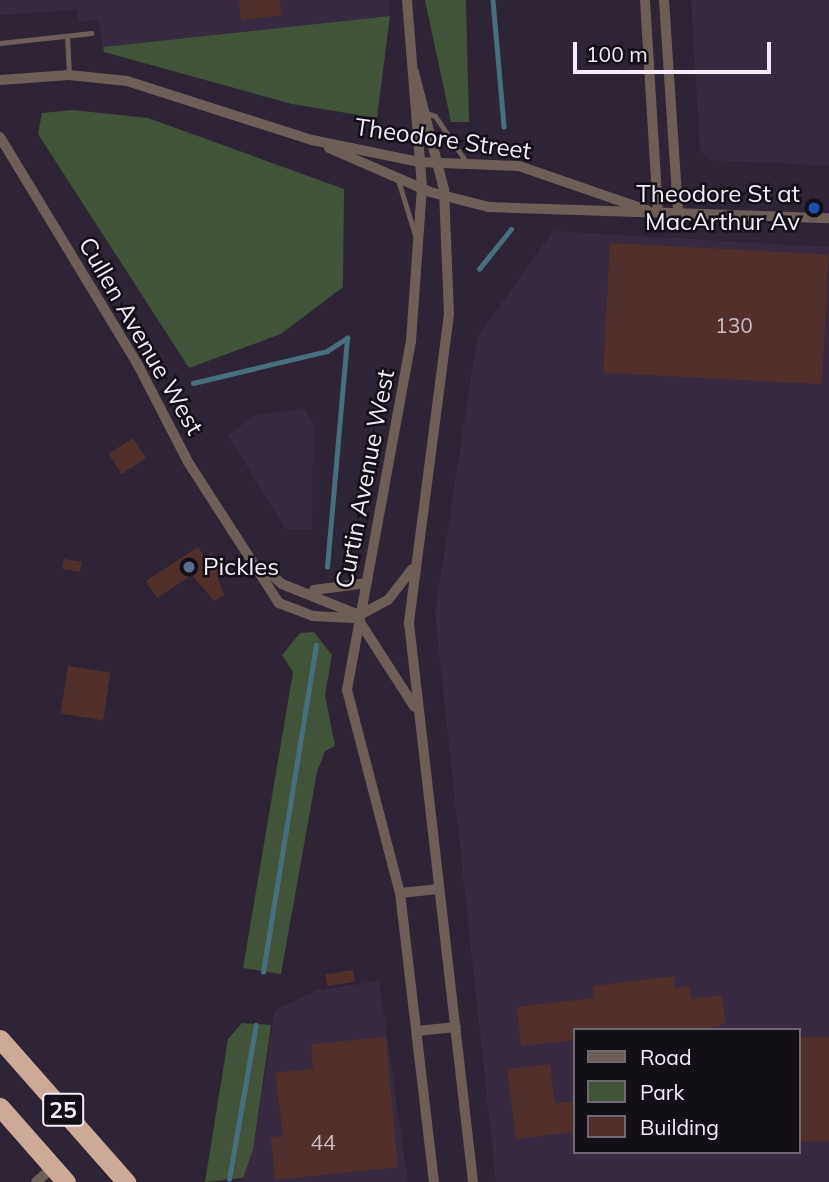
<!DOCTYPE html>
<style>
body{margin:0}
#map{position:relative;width:829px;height:1182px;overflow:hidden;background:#2e2435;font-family:Mulish,sans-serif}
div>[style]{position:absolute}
.built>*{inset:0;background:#372a41}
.green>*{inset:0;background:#415339}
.stream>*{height:4.5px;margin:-2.25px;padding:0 2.25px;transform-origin:2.25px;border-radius:2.25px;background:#486f7d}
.building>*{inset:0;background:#51302c;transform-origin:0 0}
.lane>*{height:5px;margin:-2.5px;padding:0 2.5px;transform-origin:2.5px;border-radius:2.5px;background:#6d5f57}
.street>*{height:10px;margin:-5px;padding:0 5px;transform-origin:5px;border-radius:5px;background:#6d5f57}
.highway>*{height:19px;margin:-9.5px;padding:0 9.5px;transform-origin:9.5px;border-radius:9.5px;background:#cdaa97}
.dots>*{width:19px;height:19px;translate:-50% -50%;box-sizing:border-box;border:4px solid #130f17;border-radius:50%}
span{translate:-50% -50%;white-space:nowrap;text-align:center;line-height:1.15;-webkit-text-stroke:5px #130f17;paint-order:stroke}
.number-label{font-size:21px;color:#ccbec6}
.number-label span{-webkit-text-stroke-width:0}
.shield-label span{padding:2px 5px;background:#130f17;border:2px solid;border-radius:5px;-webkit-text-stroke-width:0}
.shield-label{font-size:23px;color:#f5eefa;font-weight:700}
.street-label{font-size:24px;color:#f5eefa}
.poi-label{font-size:24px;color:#f5eefa}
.right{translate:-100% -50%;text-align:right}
.left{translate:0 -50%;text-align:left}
.legend{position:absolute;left:573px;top:1028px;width:228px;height:126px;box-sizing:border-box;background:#130f17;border:2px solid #6d6872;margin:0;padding:9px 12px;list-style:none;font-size:21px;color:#f5eefa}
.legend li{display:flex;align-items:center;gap:14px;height:35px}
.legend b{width:35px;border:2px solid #6d6872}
.scale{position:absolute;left:573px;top:42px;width:198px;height:32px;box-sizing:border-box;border:4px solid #f5eefa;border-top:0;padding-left:9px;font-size:21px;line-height:24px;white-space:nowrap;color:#f5eefa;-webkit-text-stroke:5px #130f17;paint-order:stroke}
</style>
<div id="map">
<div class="built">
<div style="clip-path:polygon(0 0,389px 0,390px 16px,103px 47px,98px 20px,79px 22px,77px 10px,0 15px)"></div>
<div style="clip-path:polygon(691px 0,829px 0,829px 166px,710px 160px,700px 150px)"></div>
<div style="clip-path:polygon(evenodd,553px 231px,829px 247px,829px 1182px,496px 1182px,435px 614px,477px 338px,553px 231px,575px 1030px,799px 1030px,799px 1152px,575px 1152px,575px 1030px)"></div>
<div style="clip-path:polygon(304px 408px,313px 422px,312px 529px,285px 529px,228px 435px,254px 416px)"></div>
<div style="clip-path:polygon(379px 981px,408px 1182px,242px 1182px,253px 1150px,275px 1010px,318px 990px)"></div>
</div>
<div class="green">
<div style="clip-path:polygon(425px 0,466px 0,469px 122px,451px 122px)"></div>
<div style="clip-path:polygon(390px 16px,377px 118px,292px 104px,104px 52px,103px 47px)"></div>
<div style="clip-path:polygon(73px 110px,148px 118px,344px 189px,343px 287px,281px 334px,189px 368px,38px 134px,42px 113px)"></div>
<div style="clip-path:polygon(314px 632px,332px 655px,325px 695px,335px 746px,325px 751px,317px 772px,281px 974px,243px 968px,293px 672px,282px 655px,300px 633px)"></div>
<div style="clip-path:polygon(242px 1023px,271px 1025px,253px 1150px,243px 1178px,205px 1182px,228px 1039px)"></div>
</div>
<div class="stream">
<div style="left:493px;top:0;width:127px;rotate:85deg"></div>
<div style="left:479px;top:269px;width:51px;rotate:-51.3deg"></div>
<div style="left:193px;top:383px;width:138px;rotate:-13.4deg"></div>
<div style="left:327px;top:351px;width:24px;rotate:-33deg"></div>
<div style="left:327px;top:567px;width:230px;rotate:-85deg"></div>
<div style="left:263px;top:972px;width:331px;rotate:-80.8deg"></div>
<div style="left:229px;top:1179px;width:156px;rotate:-80.1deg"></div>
</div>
<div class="building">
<div style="clip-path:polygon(239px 0,280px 0,282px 15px,241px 20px)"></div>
<div style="left:610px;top:243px;width:219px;height:130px;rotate:3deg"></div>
<div style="left:133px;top:438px;width:24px;height:29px;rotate:57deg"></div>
<div style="clip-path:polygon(198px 547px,205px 558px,212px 553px,225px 573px,218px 578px,224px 595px,214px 601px,192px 575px,157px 598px,146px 581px)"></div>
<div style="left:64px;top:559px;width:18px;height:10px;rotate:9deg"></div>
<div style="left:68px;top:666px;width:43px;height:48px;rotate:9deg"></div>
<div style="left:353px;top:970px;width:12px;height:28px;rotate:81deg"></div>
<div style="clip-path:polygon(674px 976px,675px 988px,690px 986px,691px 999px,722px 995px,726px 1024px,704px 1030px,575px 1030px,575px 1040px,521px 1046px,517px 1007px,594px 998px,593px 986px)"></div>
<div style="clip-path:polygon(386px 1037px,398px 1167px,275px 1180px,271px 1137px,283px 1136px,275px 1073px,313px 1069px,311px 1044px)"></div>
<div style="left:829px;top:1037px;width:104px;height:30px;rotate:90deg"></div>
<div style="clip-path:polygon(550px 1064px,555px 1103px,575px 1101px,575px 1132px,516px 1139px,507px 1069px)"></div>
</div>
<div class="lane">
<div style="left:67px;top:36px;width:39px;rotate:87deg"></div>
<div style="left:0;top:43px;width:92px;rotate:-6.3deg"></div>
<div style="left:426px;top:113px;width:9px;rotate:18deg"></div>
<div style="left:435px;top:116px;width:57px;rotate:55.8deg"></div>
<div style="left:398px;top:180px;width:61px;rotate:72.8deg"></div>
</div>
<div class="street">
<div style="left:407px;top:0;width:188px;rotate:85.4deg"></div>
<div style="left:422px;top:187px;width:154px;rotate:94.1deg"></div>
<div style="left:411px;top:341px;width:355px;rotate:100.4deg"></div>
<div style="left:347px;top:690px;width:210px;rotate:75.4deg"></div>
<div style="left:400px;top:893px;width:291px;rotate:83.3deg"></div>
<div style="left:645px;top:0;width:210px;rotate:86.5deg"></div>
<div style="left:664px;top:0;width:212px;rotate:86.2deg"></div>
<div style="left:414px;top:72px;width:122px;rotate:75.7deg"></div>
<div style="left:444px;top:190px;width:124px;rotate:87.7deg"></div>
<div style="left:449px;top:314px;width:312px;rotate:97.4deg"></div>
<div style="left:409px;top:623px;width:563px;rotate:83.47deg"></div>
<div style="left:0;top:80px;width:69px;rotate:-4.1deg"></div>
<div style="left:69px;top:75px;width:58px;rotate:5.9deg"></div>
<div style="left:127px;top:81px;width:194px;rotate:17.7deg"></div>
<div style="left:312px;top:140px;width:109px;rotate:11.6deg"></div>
<div style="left:419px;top:162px;width:100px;rotate:2.3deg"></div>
<div style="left:519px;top:166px;width:135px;rotate:19deg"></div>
<div style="left:0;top:137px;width:267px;rotate:58.8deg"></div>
<div style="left:138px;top:365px;width:109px;rotate:62.7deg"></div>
<div style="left:188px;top:462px;width:168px;rotate:57.2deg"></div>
<div style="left:279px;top:603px;width:36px;rotate:21deg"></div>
<div style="left:313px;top:616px;width:41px;rotate:2.8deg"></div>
<div style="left:354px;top:618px;width:38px;rotate:-28deg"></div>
<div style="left:388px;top:600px;width:39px;rotate:-52deg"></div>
<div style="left:329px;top:148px;width:110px;rotate:23.5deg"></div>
<div style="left:430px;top:192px;width:61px;rotate:14.3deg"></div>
<div style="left:489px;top:207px;width:340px;rotate:1.9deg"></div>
<div style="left:263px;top:568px;width:25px;rotate:40deg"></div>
<div style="left:282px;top:584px;width:78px;rotate:21.9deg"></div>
<div style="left:354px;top:613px;width:111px;rotate:57.2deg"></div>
<div style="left:314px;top:590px;width:53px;rotate:-7.5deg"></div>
<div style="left:400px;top:893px;width:39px;rotate:-6deg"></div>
<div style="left:417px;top:1031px;width:39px;rotate:-6deg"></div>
<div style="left:36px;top:1182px;width:23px;rotate:-41deg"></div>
</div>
<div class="highway">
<div style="left:0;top:1039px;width:191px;rotate:48.6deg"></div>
<div style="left:0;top:1107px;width:100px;rotate:48.7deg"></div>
</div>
<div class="dots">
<div style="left:814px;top:208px;background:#1a4fb4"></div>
<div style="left:189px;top:567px;background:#5c6f8a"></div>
</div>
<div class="number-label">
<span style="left:734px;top:325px">130</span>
<span style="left:323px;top:1142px">44</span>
</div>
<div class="shield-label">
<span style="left:63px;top:1110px">25</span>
</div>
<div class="street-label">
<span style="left:443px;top:139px;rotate:8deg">Theodore Street</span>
<span style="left:141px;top:336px;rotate:60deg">Cullen Avenue West</span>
<span style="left:365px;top:479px;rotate:-79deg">Curtin Avenue West</span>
</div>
<div class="poi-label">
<span class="right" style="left:800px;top:208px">Theodore St at<br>MacArthur Av</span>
<span class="left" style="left:203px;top:567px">Pickles</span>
</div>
<ul class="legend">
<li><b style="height:9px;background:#6d5f57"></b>Road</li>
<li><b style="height:19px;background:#415339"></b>Park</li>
<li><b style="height:19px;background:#51302c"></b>Building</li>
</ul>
<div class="scale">100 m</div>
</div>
